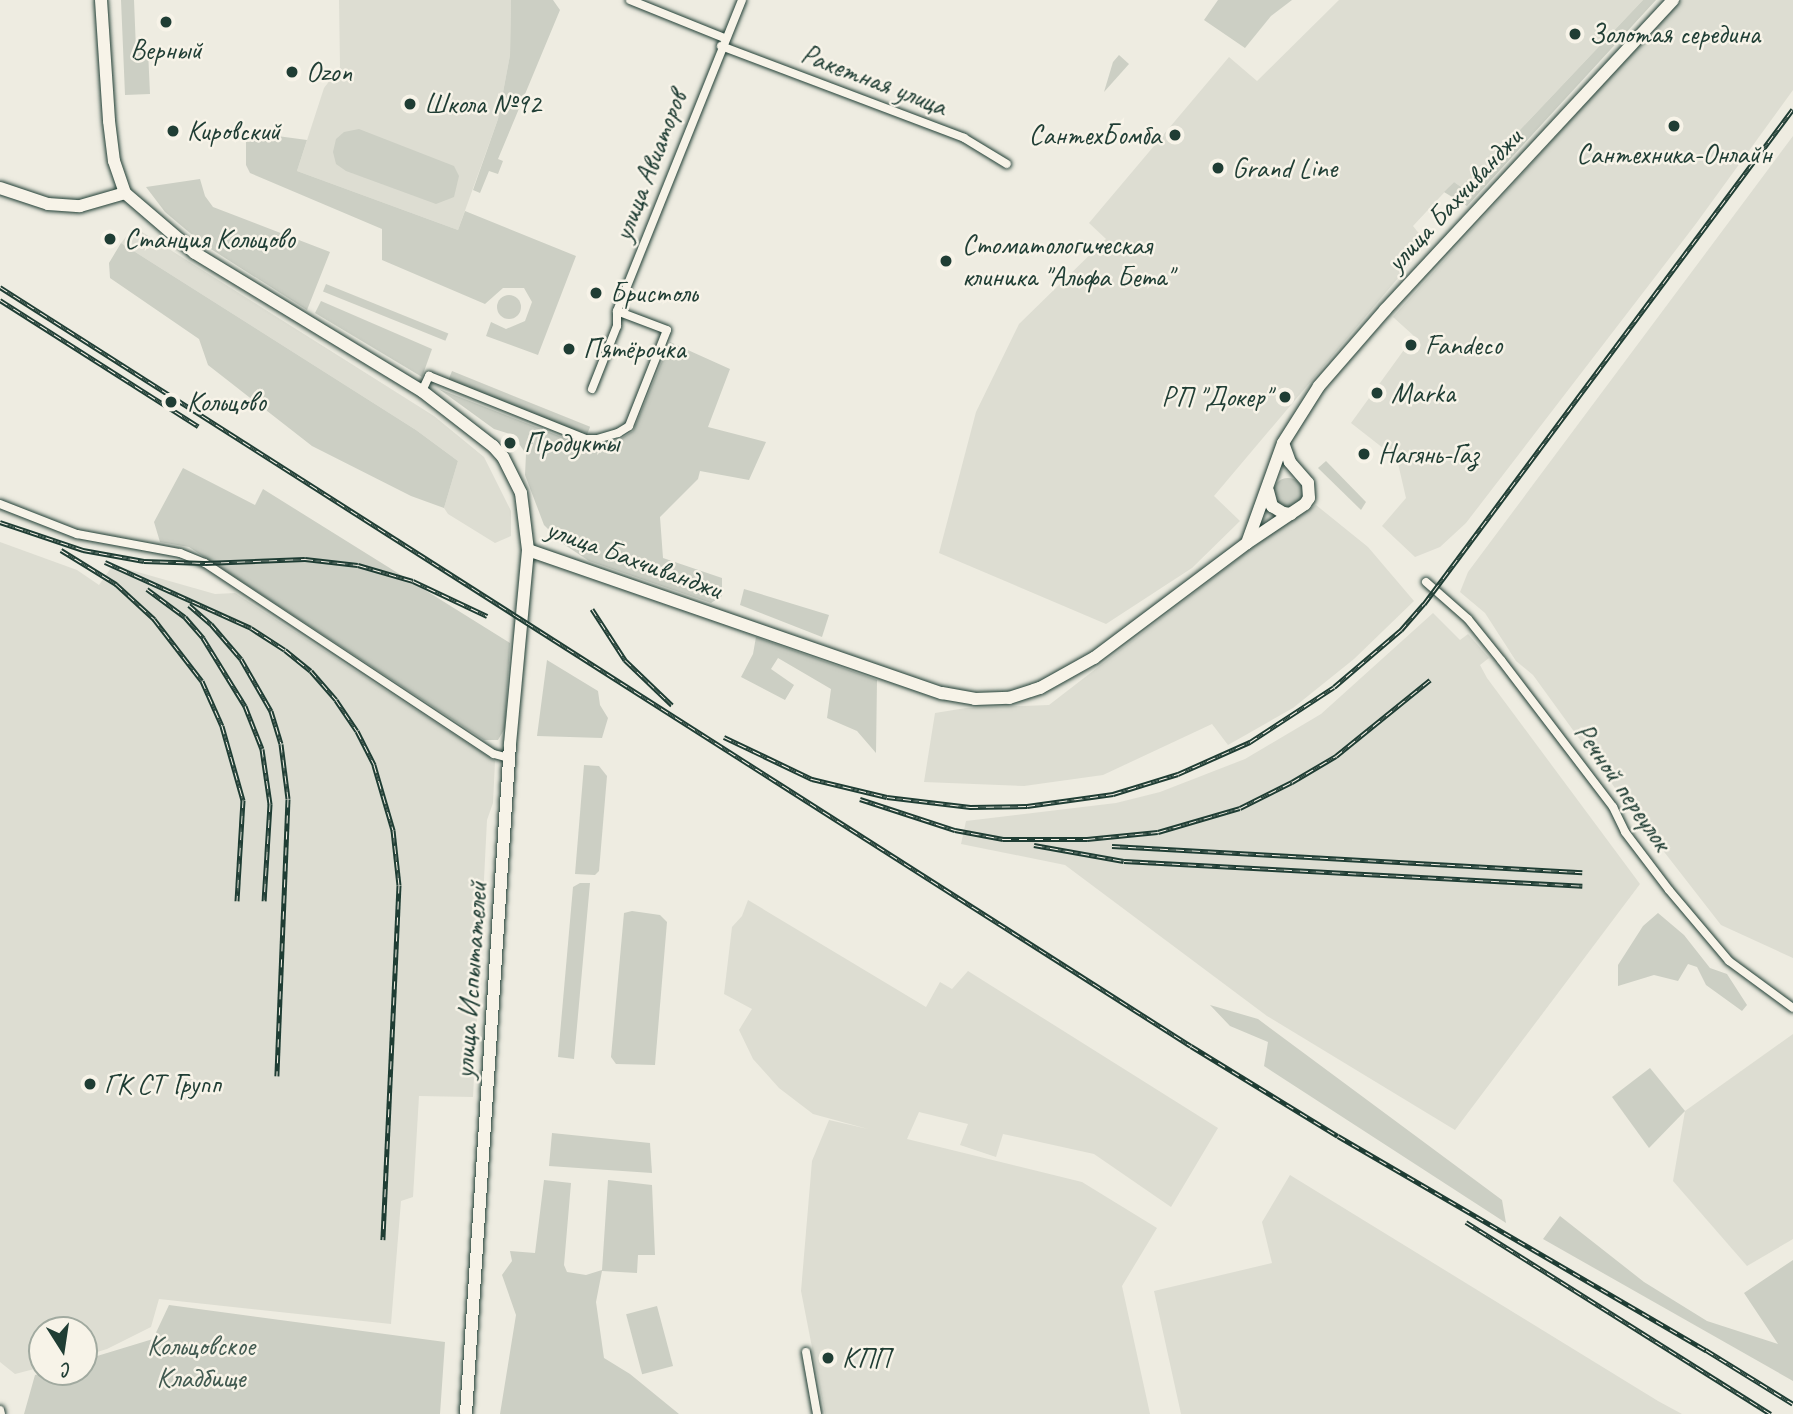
<!DOCTYPE html>
<meta charset="utf-8">
<style>
body{margin:0}
#map{position:relative;width:1793px;height:1414px;overflow:hidden;background:#eeece1;font-family:Caveat,sans-serif}
div>[style]{position:absolute}
.built>*{inset:0;background:#ddddd2}
.green>*{inset:0;background:#cccfc4;transform-origin:0 0}
.round{border-radius:50%}
.roads{filter:drop-shadow(0 0 2px #1f3d34) drop-shadow(0 0 2px #1f3d34)}
.street>*{height:8px;margin:-4px;padding:0 4px;transform-origin:4px;border-radius:4px;background:#f7f3e8}
.secondary>*{height:12px;margin:-6px;padding:0 6px;transform-origin:6px;border-radius:6px;background:#f7f3e8}
.rail>*{height:5px;margin-top:-2.5px;transform-origin:0;background:repeating-linear-gradient(90deg,#f7f3e8 0 8px,#1f3d34 0 16px);box-sizing:border-box;border-block:2px solid #1f3d34}
.dots>*{width:19px;height:19px;translate:-50% -50%;box-sizing:border-box;border:4px solid #f7f3e8;border-radius:50%}
span{translate:-50% -50%;white-space:nowrap;text-align:center;line-height:1.15;-webkit-text-stroke:5px #f7f3e8;paint-order:stroke}
.poi-label{font-size:28px;color:#1f3d34}
.left{translate:0 -50%;text-align:left}
.right{translate:-100% -50%;text-align:right}
.street-label{font-size:28px;color:#1f3d34}
.park-label{font-size:28px;color:#425a51}
.north{position:absolute;left:28px;top:1316px;width:70px;height:70px;box-sizing:border-box;background:#f7f3e8;border:2px solid #a1aaa0;border-radius:50%;rotate:168deg;font-size:19px;font-weight:700;line-height:28px;text-align:center;color:#1f3d34}
.north::after{content:'';display:block;margin:auto;width:24px;height:32px;background:#1f3d34;clip-path:polygon(50% 0,100% 100%,50% 72%,0 100%)}
</style>
<div id="map">
<div class="built">
<div style="clip-path:polygon(339px 0,511px 0,510px 55px,498px 119px,458px 230px,297px 171px,324px 88px,340px 67px)"></div>
<div style="clip-path:polygon(1339px 0,1643px 0,1464px 189px,1454px 182px,1413px 226px,1421px 236px,1402px 258px,1409px 265px,1214px 496px,1240px 521px,1192px 568px,1106px 624px,939px 553px,976px 412px,1019px 324px,1106px 239px,1089px 223px,1229px 57px,1257px 81px)"></div>
<div style="clip-path:polygon(1679px 0,1793px 0,1793px 90px,1695px 225px,1466px 523px,1440px 547px,1415px 557px,1382px 526px,1406px 498px,1397px 459px,1351px 423px,1414px 336px,1393px 317px)"></div>
<div style="clip-path:polygon(1793px 136px,1793px 958px,1721px 925px,1623px 799px,1533px 675px,1516px 661px,1485px 613px,1460px 592px,1468px 572px)"></div>
<div style="clip-path:polygon(134px 227px,434px 416px,484px 457px,511px 511px,511px 536px,495px 543px,448px 514px,444px 508px,458px 461px,416px 430px,121px 243px)"></div>
<div style="clip-path:polygon(1316px 505px,1368px 547px,1414px 601px,1354px 659px,1293px 708px,1228px 745px,1212px 724px,1103px 775px,1024px 786px,924px 782px,935px 713px,966px 708px,1049px 705px,1269px 535px)"></div>
<div style="clip-path:polygon(0 542px,77px 570px,99px 585px,113px 565px,215px 594px,235px 593px,495px 761px,493px 803px,487px 820px,473px 1097px,419px 1096px,413px 1197px,401px 1201px,391px 1324px,159px 1299px,151px 1327px,107px 1349px,84px 1356px,84px 1330px,42px 1330px,42px 1367px,15px 1374px,0 1362px)"></div>
<div style="clip-path:polygon(1433px 613px,1460px 640px,1468px 634px,1489px 658px,1480px 665px,1487px 678px,1640px 884px,1455px 1130px,1267px 1016px,1065px 865px,961px 844px,966px 821px,1116px 803px,1160px 792px,1245px 759px,1321px 714px)"></div>
<div style="clip-path:polygon(748px 900px,926px 1007px,940px 982px,952px 989px,968px 971px,1218px 1128px,1171px 1207px,1094px 1154px,1003px 1134px,996px 1157px,960px 1145px,968px 1124px,919px 1112px,907px 1139px,1082px 1182px,1157px 1228px,1122px 1286px,1150px 1414px,825px 1414px,801px 1291px,812px 1161px,829px 1120px,868px 1129px,813px 1114px,779px 1088px,753px 1059px,739px 1030px,752px 1009px,724px 994px,732px 927px,742px 916px)"></div>
<div style="clip-path:polygon(1793px 1034px,1793px 1239px,1747px 1266px,1673px 1181px,1685px 1111px)"></div>
<div style="clip-path:polygon(1290px 1175px,1658px 1401px,1682px 1414px,1181px 1414px,1154px 1291px,1272px 1263px,1262px 1222px)"></div>
</div>
<div class="green">
<div style="clip-path:polygon(121px 0,134px 0,136px 50px,148px 50px,150px 94px,125px 95px)"></div>
<div style="clip-path:polygon(511px 0,553px 0,560px 10px,498px 159px,503px 161px,498px 174px,489px 171px,480px 193px,473px 190px,498px 119px,510px 55px)"></div>
<div style="clip-path:polygon(1218px 0,1292px 0,1271px 16px,1245px 48px,1204px 20px)"></div>
<div style="clip-path:polygon(1643px 0,1656px 0,1467px 206px,1444px 192px,1454px 182px,1464px 189px)"></div>
<div style="clip-path:polygon(1119px 55px,1129px 64px,1104px 92px,1113px 62px)"></div>
<div style="clip-path:polygon(359px 129px,454px 166px,459px 176px,454px 197px,436px 204px,346px 171px,336px 164px,333px 152px,336px 139px,344px 132px)"></div>
<div style="clip-path:polygon(255px 133px,307px 140px,297px 171px,458px 230px,465px 211px,576px 256px,538px 355px,486px 336px,491px 322px,506px 329px,525px 321px,532px 302px,524px 288px,503px 288px,485px 304px,382px 260px,382px 229px,250px 173px,246px 165px,246px 136px)"></div>
<div style="clip-path:polygon(200px 179px,205px 196px,213px 207px,330px 252px,307px 310px,203px 244px,165px 212px,146px 187px)"></div>
<div style="clip-path:polygon(121px 243px,416px 430px,458px 461px,444px 508px,411px 496px,312px 446px,208px 365px,199px 339px,110px 278px,109px 263px)"></div>
<div style="left:326px;top:284px;width:132px;height:8px;rotate:22deg"></div>
<div class="round" style="left:497px;top:295px;width:24px;height:24px"></div>
<div style="clip-path:polygon(321px 301px,432px 349px,422px 377px,315px 313px)"></div>
<div style="clip-path:polygon(670px 342px,730px 369px,708px 427px,766px 442px,749px 480px,700px 471px,698px 479px,660px 517px,663px 558px,722px 578px,722px 596px,711px 603px,589px 561px,562px 543px,544px 525px,525px 475px,526px 454px,513px 435px,494px 429px,439px 389px,587px 447px,611px 445px,633px 431px)"></div>
<div style="left:452px;top:371px;width:149px;height:12px;rotate:22deg"></div>
<div style="clip-path:polygon(1326px 461px,1366px 502px,1361px 510px,1318px 468px)"></div>
<div style="clip-path:polygon(183px 468px,255px 505px,263px 489px,510px 643px,505px 728px,498px 740px,484px 740px,189px 547px,160px 542px,154px 522px)"></div>
<div class="round" style="left:1273px;top:478px;width:30px;height:30px"></div>
<div style="clip-path:polygon(744px 589px,829px 615px,822px 637px,740px 605px)"></div>
<div style="clip-path:polygon(756px 637px,877px 680px,876px 753px,857px 731px,827px 718px,831px 689px,778px 658px,771px 669px,794px 685px,785px 700px,741px 677px,753px 654px)"></div>
<div style="clip-path:polygon(547px 660px,598px 691px,600px 705px,608px 718px,602px 738px,537px 736px)"></div>
<div style="clip-path:polygon(584px 765px,599px 766px,607px 776px,599px 871px,595px 875px,575px 874px)"></div>
<div style="clip-path:polygon(580px 883px,590px 883px,574px 1059px,558px 1057px,573px 887px)"></div>
<div style="clip-path:polygon(632px 911px,660px 915px,667px 922px,655px 1065px,616px 1064px,611px 1057px,624px 913px)"></div>
<div style="clip-path:polygon(1658px 913px,1684px 935px,1710px 968px,1727px 974px,1747px 1005px,1742px 1011px,1706px 985px,1697px 967px,1688px 964px,1678px 981px,1654px 975px,1618px 986px,1618px 965px,1643px 926px)"></div>
<div style="clip-path:polygon(1210px 1005px,1258px 1019px,1502px 1200px,1506px 1223px,1264px 1066px,1268px 1042px,1230px 1026px)"></div>
<div style="clip-path:polygon(1650px 1068px,1685px 1111px,1649px 1148px,1612px 1097px)"></div>
<div style="clip-path:polygon(552px 1133px,650px 1143px,652px 1173px,549px 1166px)"></div>
<div style="clip-path:polygon(544px 1180px,571px 1183px,564px 1265px,567px 1272px,586px 1275px,602px 1270px,608px 1180px,652px 1185px,655px 1255px,638px 1255px,637px 1273px,602px 1271px,596px 1302px,604px 1358px,630px 1374px,679px 1414px,500px 1414px,516px 1315px,502px 1275px,512px 1261px,510px 1251px,535px 1253px)"></div>
<div style="clip-path:polygon(1560px 1216px,1644px 1282px,1707px 1321px,1778px 1344px,1744px 1293px,1793px 1260px,1793px 1381px,1543px 1239px)"></div>
<div style="clip-path:polygon(169px 1305px,445px 1342px,440px 1414px,24px 1414px,35px 1375px,46px 1372px,84px 1372px,84px 1360px,153px 1339px)"></div>
<div style="left:657px;top:1306px;width:62px;height:32px;rotate:75deg"></div>
</div>
<div class="roads">
<div class="street">
<div style="left:630px;top:0;width:101px;rotate:22deg"></div>
<div style="left:721px;top:46px;width:260px;rotate:20.7deg"></div>
<div style="left:964px;top:138px;width:50px;rotate:31.2deg"></div>
<div style="left:592px;top:389px;width:68px;rotate:-68.4deg"></div>
<div style="left:617px;top:326px;width:15px;rotate:-90deg"></div>
<div style="left:617px;top:311px;width:335px;rotate:-68.1deg"></div>
<div style="left:422px;top:391px;width:17px;rotate:-65deg"></div>
<div style="left:429px;top:376px;width:169px;rotate:21.9deg"></div>
<div style="left:586px;top:439px;width:11px"></div>
<div style="left:597px;top:439px;width:22px;rotate:-16deg"></div>
<div style="left:618px;top:433px;width:13px;rotate:-32deg"></div>
<div style="left:629px;top:426px;width:103px;rotate:-68.4deg"></div>
<div style="left:667px;top:330px;width:53px;rotate:-159.2deg"></div>
<div style="left:0;top:504px;width:83px;rotate:21.3deg"></div>
<div style="left:77px;top:534px;width:105px;rotate:10.5deg"></div>
<div style="left:180px;top:553px;width:27px;rotate:22deg"></div>
<div style="left:205px;top:563px;width:346px;rotate:33.5deg"></div>
<div style="left:494px;top:754px;width:16px;rotate:15deg"></div>
<div style="left:1426px;top:582px;width:56px;rotate:41.4deg"></div>
<div style="left:1468px;top:619px;width:53px;rotate:51.2deg"></div>
<div style="left:1501px;top:660px;width:185px;rotate:52.7deg"></div>
<div style="left:1613px;top:807px;width:28px;rotate:64deg"></div>
<div style="left:1625px;top:832px;width:73px;rotate:52.8deg"></div>
<div style="left:1669px;top:890px;width:93px;rotate:49.8deg"></div>
<div style="left:1729px;top:961px;width:79px;rotate:36.3deg"></div>
<div style="left:806px;top:1352px;width:63px;rotate:79.9deg"></div>
<div style="left:0;top:1410px;width:4px;rotate:76deg"></div>
</div>
<div class="secondary">
<div style="left:101px;top:0;width:121px;rotate:86.2deg"></div>
<div style="left:109px;top:121px;width:40px;rotate:82.9deg"></div>
<div style="left:114px;top:161px;width:34px;rotate:71deg"></div>
<div style="left:125px;top:193px;width:92px;rotate:40.6deg"></div>
<div style="left:195px;top:253px;width:266px;rotate:31.3deg"></div>
<div style="left:422px;top:391px;width:90px;rotate:37.8deg"></div>
<div style="left:493px;top:446px;width:15px;rotate:48deg"></div>
<div style="left:503px;top:457px;width:40px;rotate:63.4deg"></div>
<div style="left:521px;top:493px;width:57px;rotate:83deg"></div>
<div style="left:528px;top:550px;width:195px;rotate:95.3deg"></div>
<div style="left:510px;top:744px;width:671px;rotate:93.76deg"></div>
<div style="left:0;top:188px;width:51px;rotate:18.4deg"></div>
<div style="left:48px;top:204px;width:32px;rotate:4deg"></div>
<div style="left:80px;top:206px;width:47px;rotate:-16.1deg"></div>
<div style="left:1268px;top:491px;width:16px;rotate:75deg"></div>
<div style="left:1272px;top:506px;width:13px;rotate:32deg"></div>
<div style="left:1283px;top:513px;width:8px;rotate:7deg"></div>
<div style="left:1247px;top:543px;width:106px;rotate:-70.2deg"></div>
<div style="left:1283px;top:443px;width:67px;rotate:-57.7deg"></div>
<div style="left:1319px;top:386px;width:101px;rotate:-49deg"></div>
<div style="left:1385px;top:310px;width:423px;rotate:-47.1deg"></div>
<div style="left:528px;top:550px;width:438px;rotate:19.1deg"></div>
<div style="left:942px;top:693px;width:34px;rotate:10deg"></div>
<div style="left:975px;top:699px;width:34px;rotate:-2deg"></div>
<div style="left:1009px;top:698px;width:33px;rotate:-18deg"></div>
<div style="left:1040px;top:688px;width:62px;rotate:-29.1deg"></div>
<div style="left:1094px;top:658px;width:191px;rotate:-36.9deg"></div>
<div style="left:1247px;top:543px;width:70px;rotate:-33.9deg"></div>
<div style="left:1305px;top:504px;width:7px;rotate:-56deg"></div>
<div style="left:1309px;top:498px;width:15px;rotate:-94deg"></div>
<div style="left:1308px;top:483px;width:28px;rotate:-131deg"></div>
<div style="left:1290px;top:462px;width:20px;rotate:-110deg"></div>
</div>
</div>
<div class="rail">
<div style="left:0;top:287px;width:1412px;rotate:32.51deg"></div>
<div style="left:1191px;top:1046px;width:172px;rotate:31.5deg"></div>
<div style="left:1338px;top:1136px;width:426px;rotate:30.2deg"></div>
<div style="left:1706px;top:1350px;width:102px;rotate:31.8deg"></div>
<div style="left:0;top:300px;width:235px;rotate:32.5deg"></div>
<div style="left:0;top:522px;width:88px;rotate:18.6deg"></div>
<div style="left:83px;top:550px;width:62px;rotate:10.2deg"></div>
<div style="left:144px;top:561px;width:61px;rotate:1.9deg"></div>
<div style="left:205px;top:563px;width:100px;rotate:-2.3deg"></div>
<div style="left:305px;top:559px;width:53px;rotate:6.5deg"></div>
<div style="left:358px;top:565px;width:57px;rotate:16.2deg"></div>
<div style="left:413px;top:581px;width:82px;rotate:25.3deg"></div>
<div style="left:61px;top:550px;width:65px;rotate:31.7deg"></div>
<div style="left:116px;top:584px;width:52px;rotate:42.6deg"></div>
<div style="left:154px;top:619px;width:78px;rotate:52.3deg"></div>
<div style="left:202px;top:681px;width:49px;rotate:66deg"></div>
<div style="left:222px;top:726px;width:77px;rotate:74.2deg"></div>
<div style="left:243px;top:800px;width:101px;rotate:93.4deg"></div>
<div style="left:105px;top:562px;width:160px;rotate:24.3deg"></div>
<div style="left:251px;top:628px;width:40px;rotate:32.9deg"></div>
<div style="left:285px;top:650px;width:33px;rotate:39deg"></div>
<div style="left:311px;top:671px;width:38px;rotate:49deg"></div>
<div style="left:336px;top:700px;width:37px;rotate:56deg"></div>
<div style="left:357px;top:731px;width:38px;rotate:63deg"></div>
<div style="left:374px;top:765px;width:68px;rotate:73.7deg"></div>
<div style="left:393px;top:830px;width:55px;rotate:83.8deg"></div>
<div style="left:399px;top:885px;width:355px;rotate:92.6deg"></div>
<div style="left:147px;top:589px;width:47px;rotate:36.4deg"></div>
<div style="left:185px;top:617px;width:28px;rotate:49deg"></div>
<div style="left:203px;top:638px;width:80px;rotate:58.3deg"></div>
<div style="left:245px;top:706px;width:46px;rotate:68.4deg"></div>
<div style="left:262px;top:749px;width:56px;rotate:81.7deg"></div>
<div style="left:270px;top:804px;width:97px;rotate:93.5deg"></div>
<div style="left:189px;top:605px;width:29px;rotate:41deg"></div>
<div style="left:211px;top:624px;width:46px;rotate:49.4deg"></div>
<div style="left:241px;top:659px;width:60px;rotate:60deg"></div>
<div style="left:271px;top:711px;width:34px;rotate:73deg"></div>
<div style="left:281px;top:744px;width:55px;rotate:82.7deg"></div>
<div style="left:288px;top:799px;width:277px;rotate:92.3deg"></div>
<div style="left:592px;top:609px;width:61px;rotate:57.1deg"></div>
<div style="left:625px;top:660px;width:65px;rotate:43.8deg"></div>
<div style="left:724px;top:737px;width:98px;rotate:25.5deg"></div>
<div style="left:812px;top:779px;width:77px;rotate:13.5deg"></div>
<div style="left:887px;top:797px;width:84px;rotate:6.9deg"></div>
<div style="left:970px;top:807px;width:57px;rotate:-1deg"></div>
<div style="left:1027px;top:806px;width:87px;rotate:-7.9deg"></div>
<div style="left:1113px;top:794px;width:68px;rotate:-17.1deg"></div>
<div style="left:1178px;top:774px;width:79px;rotate:-24deg"></div>
<div style="left:1250px;top:742px;width:100px;rotate:-33.2deg"></div>
<div style="left:1334px;top:687px;width:88px;rotate:-40.4deg"></div>
<div style="left:1401px;top:630px;width:35px;rotate:-49deg"></div>
<div style="left:1424px;top:604px;width:617px;rotate:-53.3deg"></div>
<div style="left:860px;top:799px;width:100px;rotate:18.1deg"></div>
<div style="left:955px;top:830px;width:49px;rotate:10.6deg"></div>
<div style="left:1003px;top:839px;width:84px"></div>
<div style="left:1087px;top:839px;width:71px;rotate:-5.6deg"></div>
<div style="left:1158px;top:832px;width:85px;rotate:-16.3deg"></div>
<div style="left:1240px;top:808px;width:58px;rotate:-26.6deg"></div>
<div style="left:1292px;top:782px;width:51px;rotate:-30.6deg"></div>
<div style="left:1336px;top:756px;width:121px;rotate:-39deg"></div>
<div style="left:1034px;top:845px;width:91px;rotate:10.1deg"></div>
<div style="left:1124px;top:861px;width:459px;rotate:3.1deg"></div>
<div style="left:1112px;top:846px;width:471px;rotate:3.2deg"></div>
<div style="left:1466px;top:1222px;width:360px;rotate:32.2deg"></div>
</div>
<div class="dots">
<div style="left:166px;top:22px;background:#1f3d34"></div>
<div style="left:1575px;top:34px;background:#1f3d34"></div>
<div style="left:292px;top:72px;background:#1f3d34"></div>
<div style="left:410px;top:104px;background:#1f3d34"></div>
<div style="left:1674px;top:126px;background:#1f3d34"></div>
<div style="left:173px;top:131px;background:#1f3d34"></div>
<div style="left:1175px;top:135px;background:#1f3d34"></div>
<div style="left:1218px;top:168px;background:#1f3d34"></div>
<div style="left:110px;top:239px;background:#1f3d34"></div>
<div style="left:946px;top:261px;background:#1f3d34"></div>
<div style="left:596px;top:293px;background:#1f3d34"></div>
<div style="left:1411px;top:345px;background:#1f3d34"></div>
<div style="left:569px;top:349px;background:#1f3d34"></div>
<div style="left:1377px;top:393px;background:#1f3d34"></div>
<div style="left:1285px;top:397px;background:#1f3d34"></div>
<div style="left:171px;top:402px;background:#1f3d34"></div>
<div style="left:510px;top:443px;background:#1f3d34"></div>
<div style="left:1364px;top:454px;background:#1f3d34"></div>
<div style="left:90px;top:1084px;background:#1f3d34"></div>
<div style="left:828px;top:1358px;background:#1f3d34"></div>
</div>
<div class="poi-label">
<span class="left" style="left:1589px;top:34px">Золотая середина</span>
<span style="left:166px;top:50px">Верный</span>
<span class="left" style="left:306px;top:72px">Ozon</span>
<span class="left" style="left:424px;top:104px">Школа №92</span>
<span class="left" style="left:187px;top:131px">Кировский</span>
<span class="right" style="left:1161px;top:135px">СантехБомба</span>
<span style="left:1674px;top:154px">Сантехника-Онлайн</span>
<span class="left" style="left:1232px;top:168px">Grand Line</span>
<span class="left" style="left:124px;top:239px">Станция Кольцово</span>
<span class="left" style="left:962px;top:261px">Стоматологическая<br>клиника "Альфа Бета"</span>
<span class="left" style="left:610px;top:293px">Бристоль</span>
<span class="left" style="left:1425px;top:345px">Fandeco</span>
<span class="left" style="left:583px;top:349px">Пятёрочка</span>
<span class="left" style="left:1391px;top:393px">Marka</span>
<span class="right" style="left:1271px;top:397px">РП "Докер"</span>
<span class="left" style="left:187px;top:402px">Кольцово</span>
<span class="left" style="left:524px;top:443px">Продукты</span>
<span class="left" style="left:1378px;top:454px">Нагянь-Газ</span>
<span class="left" style="left:104px;top:1084px">ГК СТ Групп</span>
<span class="left" style="left:842px;top:1358px">КПП</span>
</div>
<div class="street-label">
<span style="left:874px;top:80px;rotate:21deg">Ракетная улица</span>
<span style="left:650px;top:166px;rotate:-69deg">улица Авиаторов</span>
<span style="left:1454px;top:200px;rotate:-47deg">улица Бахчиванджи</span>
<span style="left:634px;top:559px;rotate:20deg">улица Бахчиванджи</span>
<span style="left:1623px;top:787px;rotate:55deg">Речной переулок</span>
<span style="left:471px;top:980px;rotate:-86deg">улица Испытателей</span>
</div>
<div class="park-label">
<span style="left:201px;top:1362px">Кольцовское<br>Кладбище</span>
</div>
<div class="north">С</div>
</div>
